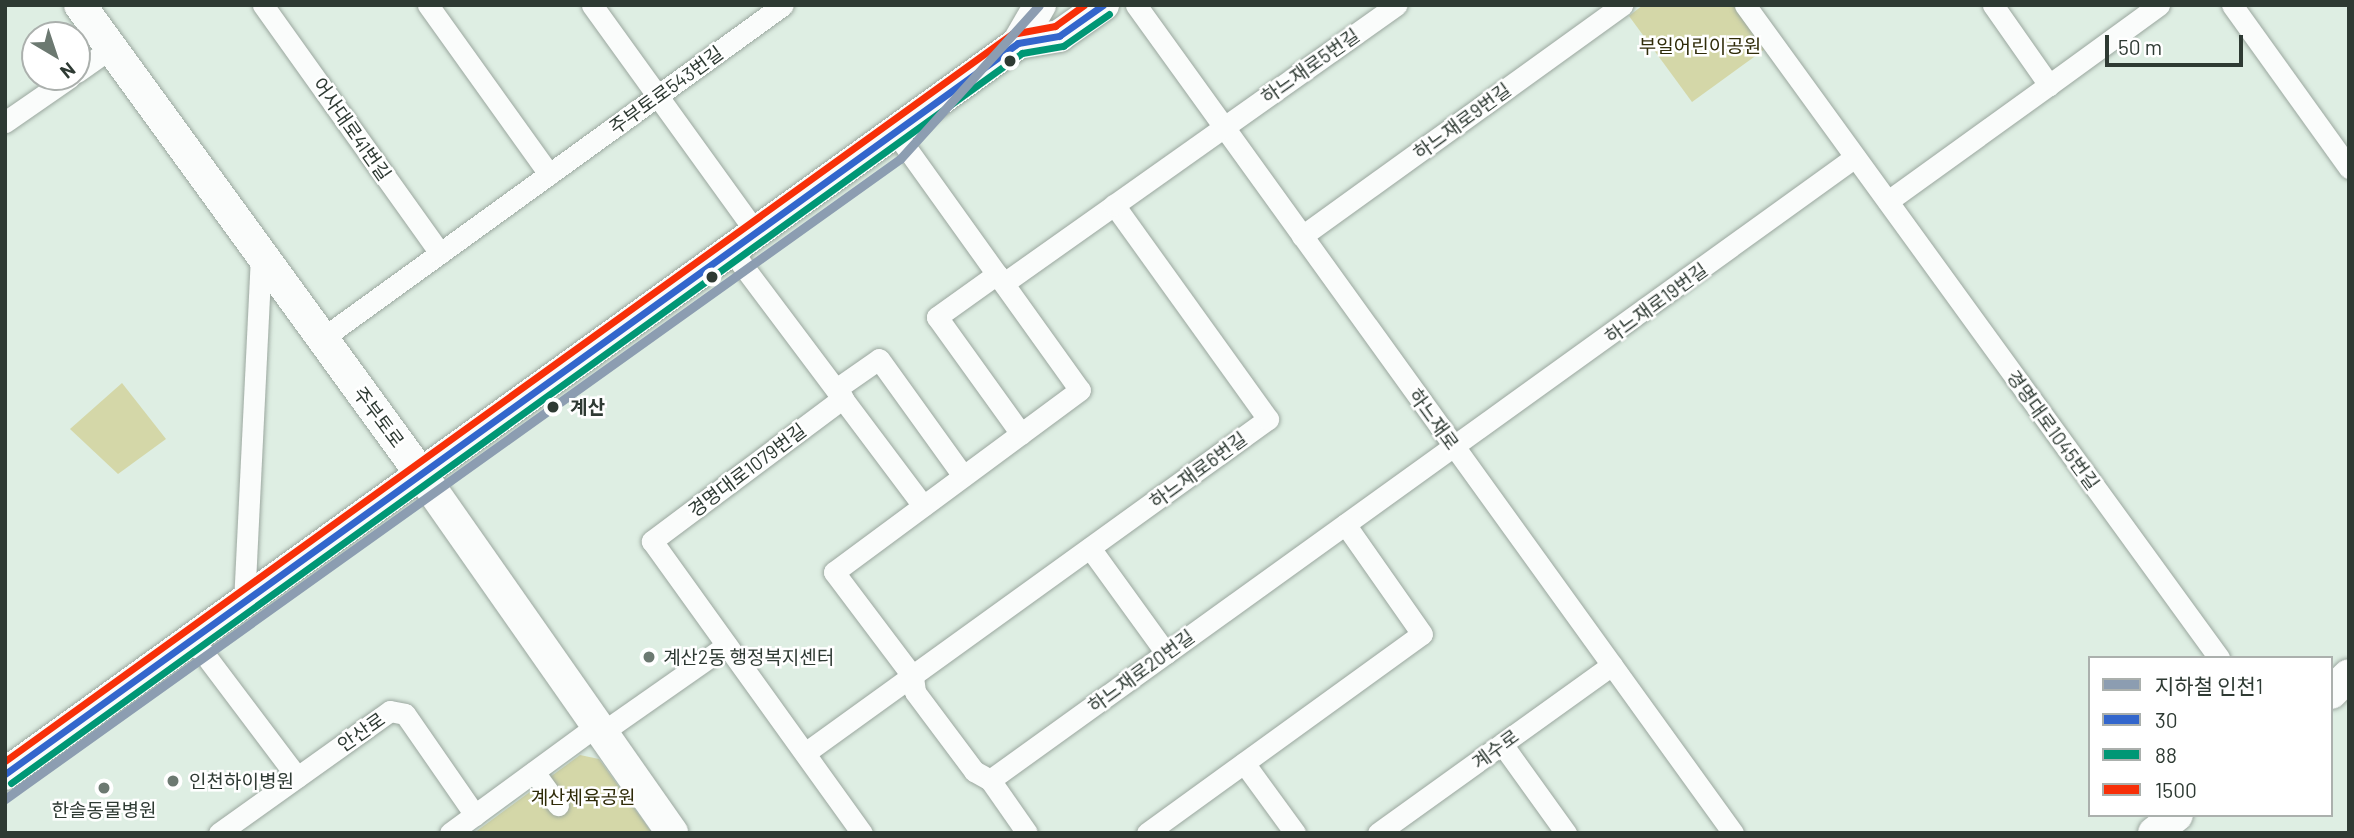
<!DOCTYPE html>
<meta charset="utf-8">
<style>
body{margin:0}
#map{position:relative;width:2354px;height:838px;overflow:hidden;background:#deeee3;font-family:Barlow,"Noto Sans KR",sans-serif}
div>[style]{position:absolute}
.green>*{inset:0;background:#d4d7a8}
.roads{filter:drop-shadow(0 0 2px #9ba79f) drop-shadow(0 0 2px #9ba79f)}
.street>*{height:21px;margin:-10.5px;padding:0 10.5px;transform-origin:10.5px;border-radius:10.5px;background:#fafcfb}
.secondary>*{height:32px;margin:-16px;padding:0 16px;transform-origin:16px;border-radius:16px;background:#fafcfb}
.bus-1>*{height:7px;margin:-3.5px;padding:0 3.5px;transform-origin:3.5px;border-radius:3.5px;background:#36c}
.bus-2>*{height:7px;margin:-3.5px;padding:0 3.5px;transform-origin:3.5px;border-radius:3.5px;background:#009775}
.bus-3>*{height:7px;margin:-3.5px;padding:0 3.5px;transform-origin:3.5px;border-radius:3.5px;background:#f72f08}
.metro-1>*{height:9px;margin:-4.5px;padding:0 4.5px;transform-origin:4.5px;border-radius:4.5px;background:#8c9db1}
.dots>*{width:19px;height:19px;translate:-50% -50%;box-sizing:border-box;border:4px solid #fff;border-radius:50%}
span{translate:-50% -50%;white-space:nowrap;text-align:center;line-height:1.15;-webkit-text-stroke:5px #fff;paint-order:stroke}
.park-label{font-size:19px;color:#2f2b08}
.street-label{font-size:19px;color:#2e3a33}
.stop-label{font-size:19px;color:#2e3a33;font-weight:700}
.left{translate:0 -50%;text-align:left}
.poi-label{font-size:19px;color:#2e3a33}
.frame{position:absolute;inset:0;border:7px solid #2e3a33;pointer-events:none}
.legend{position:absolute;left:2088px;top:656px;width:245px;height:161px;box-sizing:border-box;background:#fff;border:2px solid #abb0ad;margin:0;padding:9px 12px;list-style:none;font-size:21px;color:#2e3a33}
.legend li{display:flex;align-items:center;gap:14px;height:35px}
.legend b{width:35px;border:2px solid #abb0ad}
.north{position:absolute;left:21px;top:21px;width:70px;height:70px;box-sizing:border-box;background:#fff;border:2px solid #abb0ad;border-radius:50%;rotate:141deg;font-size:19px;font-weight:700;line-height:28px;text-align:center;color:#2e3a33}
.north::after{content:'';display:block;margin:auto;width:24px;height:32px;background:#6c7971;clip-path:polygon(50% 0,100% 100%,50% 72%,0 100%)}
.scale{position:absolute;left:2105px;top:35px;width:138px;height:32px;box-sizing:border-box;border:4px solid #2e3a33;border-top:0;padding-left:9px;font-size:21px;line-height:24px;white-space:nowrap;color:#2e3a33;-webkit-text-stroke:5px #fff;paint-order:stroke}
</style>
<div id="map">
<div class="green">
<div style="clip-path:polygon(1643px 5px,1733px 5px,1765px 49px,1692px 102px,1629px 16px)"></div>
<div style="clip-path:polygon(122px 383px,166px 439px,118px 474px,70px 429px)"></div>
<div style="clip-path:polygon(580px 755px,599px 759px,652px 833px,474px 833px)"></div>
</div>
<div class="roads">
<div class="street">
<div style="left:263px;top:5px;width:305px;rotate:54.5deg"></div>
<div style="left:428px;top:5px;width:208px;rotate:54.4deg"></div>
<div style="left:592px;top:5px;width:280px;rotate:54.2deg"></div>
<div style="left:1136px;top:5px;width:1021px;rotate:54.21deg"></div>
<div style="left:1745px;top:5px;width:807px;rotate:54.02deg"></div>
<div style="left:1993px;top:5px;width:98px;rotate:55deg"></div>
<div style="left:2049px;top:85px;width:136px;rotate:-36deg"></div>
<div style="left:2232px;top:5px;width:201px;rotate:54.3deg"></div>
<div style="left:77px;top:72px;width:42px;rotate:-35.2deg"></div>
<div style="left:5px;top:122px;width:79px;rotate:-34.7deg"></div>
<div style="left:895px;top:132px;width:317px;rotate:54.4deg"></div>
<div style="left:1080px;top:390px;width:306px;rotate:143.5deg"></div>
<div style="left:834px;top:572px;width:131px;rotate:53deg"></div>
<div style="left:913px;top:677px;width:15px;rotate:82deg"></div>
<div style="left:915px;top:692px;width:99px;rotate:53.2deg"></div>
<div style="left:974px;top:771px;width:18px;rotate:29deg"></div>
<div style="left:1888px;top:201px;width:198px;rotate:-35.8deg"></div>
<div style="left:1302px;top:236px;width:395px;rotate:-35.8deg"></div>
<div style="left:731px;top:250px;width:320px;rotate:53.1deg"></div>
<div style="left:997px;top:274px;width:74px;rotate:144.4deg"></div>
<div style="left:937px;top:317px;width:144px;rotate:54.3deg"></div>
<div style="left:1004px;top:283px;width:135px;rotate:-35.3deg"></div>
<div style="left:320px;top:340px;width:571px;rotate:-35.89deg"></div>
<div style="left:836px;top:389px;width:52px;rotate:-34.9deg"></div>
<div style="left:879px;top:359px;width:144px;rotate:54.3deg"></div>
<div style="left:843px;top:398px;width:239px;rotate:143.2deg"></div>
<div style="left:652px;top:541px;width:360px;rotate:54.3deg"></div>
<div style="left:1090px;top:548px;width:130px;rotate:54.1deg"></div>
<div style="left:244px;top:603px;width:346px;rotate:-87.2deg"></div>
<div style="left:193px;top:639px;width:173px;rotate:53deg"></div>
<div style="left:1502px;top:744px;width:110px;rotate:54.3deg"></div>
<div style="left:805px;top:753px;width:571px;rotate:-35.81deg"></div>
<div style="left:1268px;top:419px;width:264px;rotate:-125.7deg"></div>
<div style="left:1114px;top:205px;width:346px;rotate:-35.3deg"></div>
<div style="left:1244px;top:763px;width:87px;rotate:53.9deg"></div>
<div style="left:534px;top:772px;width:41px;rotate:54deg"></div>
<div style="left:219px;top:833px;width:210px;rotate:-35.5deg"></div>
<div style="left:390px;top:711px;width:15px;rotate:11deg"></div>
<div style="left:405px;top:714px;width:123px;rotate:55.3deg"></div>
<div style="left:450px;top:833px;width:176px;rotate:-36.2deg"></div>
<div style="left:592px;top:729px;width:15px"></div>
<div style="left:607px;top:729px;width:146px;rotate:-35deg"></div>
<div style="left:1027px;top:833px;width:65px;rotate:-124.9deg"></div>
<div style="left:990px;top:780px;width:1066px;rotate:-35.76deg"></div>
<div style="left:1147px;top:833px;width:339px;rotate:-35.9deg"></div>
<div style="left:1422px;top:634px;width:134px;rotate:-125deg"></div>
<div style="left:1378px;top:833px;width:288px;rotate:-35.7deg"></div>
</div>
<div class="secondary">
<div style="left:80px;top:5px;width:580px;rotate:53.98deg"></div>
<div style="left:421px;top:474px;width:438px;rotate:55deg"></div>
<div style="left:1018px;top:43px;width:42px;rotate:-9.7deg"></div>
<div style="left:1059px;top:36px;width:54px;rotate:-35.2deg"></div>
<div style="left:2331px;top:693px;width:25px;rotate:-45deg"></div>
<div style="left:5px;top:774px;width:1249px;rotate:-35.81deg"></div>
<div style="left:1018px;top:43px;width:44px;rotate:-59.9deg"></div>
<div style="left:2154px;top:833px;width:29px;rotate:-38deg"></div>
</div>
</div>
<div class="bus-1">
<div style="left:5px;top:774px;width:1249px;rotate:-35.81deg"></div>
<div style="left:1018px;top:43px;width:42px;rotate:-9.7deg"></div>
<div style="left:1059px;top:36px;width:54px;rotate:-35.2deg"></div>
</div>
<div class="bus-2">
<div style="left:11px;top:783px;width:1247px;rotate:-35.83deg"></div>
<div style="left:1022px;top:53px;width:42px;rotate:-9.7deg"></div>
<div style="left:1063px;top:46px;width:56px;rotate:-34.8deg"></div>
</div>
<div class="bus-3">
<div style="left:5px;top:761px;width:1242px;rotate:-35.83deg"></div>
<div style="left:1012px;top:34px;width:44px;rotate:-10.5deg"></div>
<div style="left:1055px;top:26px;width:36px;rotate:-36deg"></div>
</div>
<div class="metro-1">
<div style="left:5px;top:799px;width:1100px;rotate:-35.57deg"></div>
<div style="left:900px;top:159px;width:207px;rotate:-47.9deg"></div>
</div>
<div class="dots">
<div style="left:1010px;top:61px;background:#2e3a33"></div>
<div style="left:712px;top:277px;background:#2e3a33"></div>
<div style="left:553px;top:407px;background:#2e3a33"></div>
<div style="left:649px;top:657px;background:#6c7971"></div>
<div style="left:173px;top:781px;background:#6c7971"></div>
<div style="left:104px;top:788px;background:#6c7971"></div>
</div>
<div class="park-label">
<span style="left:1700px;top:46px">부일어린이공원</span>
<span style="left:583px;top:797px">계산체육공원</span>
</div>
<div class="street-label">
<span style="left:1310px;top:66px;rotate:-35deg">하느재로5번길</span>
<span style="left:666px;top:90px;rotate:-36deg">주부토로543번길</span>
<span style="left:1462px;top:121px;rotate:-36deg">하느재로9번길</span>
<span style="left:352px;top:129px;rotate:55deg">어사대로41번길</span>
<span style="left:1656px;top:303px;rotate:-36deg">하느재로19번길</span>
<span style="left:379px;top:417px;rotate:53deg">주부토로</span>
<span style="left:1434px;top:419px;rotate:54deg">하느재로</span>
<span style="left:2053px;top:430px;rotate:54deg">경명대로1045번길</span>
<span style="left:747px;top:470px;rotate:-37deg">경명대로1079번길</span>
<span style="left:1198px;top:470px;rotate:-36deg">하느재로6번길</span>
<span style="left:1141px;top:671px;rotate:-36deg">하느재로20번길</span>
<span style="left:361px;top:732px;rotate:-35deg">안산로</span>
<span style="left:1495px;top:749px;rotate:-36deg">계수로</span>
</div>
<div class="stop-label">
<span class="left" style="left:570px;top:407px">계산</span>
</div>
<div class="poi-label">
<span class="left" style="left:663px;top:657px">계산2동 행정복지센터</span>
<span class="left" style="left:189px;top:781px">인천하이병원</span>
<span style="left:104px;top:810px">한솔동물병원</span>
</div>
<div class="frame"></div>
<ul class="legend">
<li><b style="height:9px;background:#8c9db1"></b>지하철 인천1</li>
<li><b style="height:9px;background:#36c"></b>30</li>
<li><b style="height:9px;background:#009775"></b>88</li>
<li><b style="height:9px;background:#f72f08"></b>1500</li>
</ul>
<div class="north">N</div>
<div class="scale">50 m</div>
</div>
